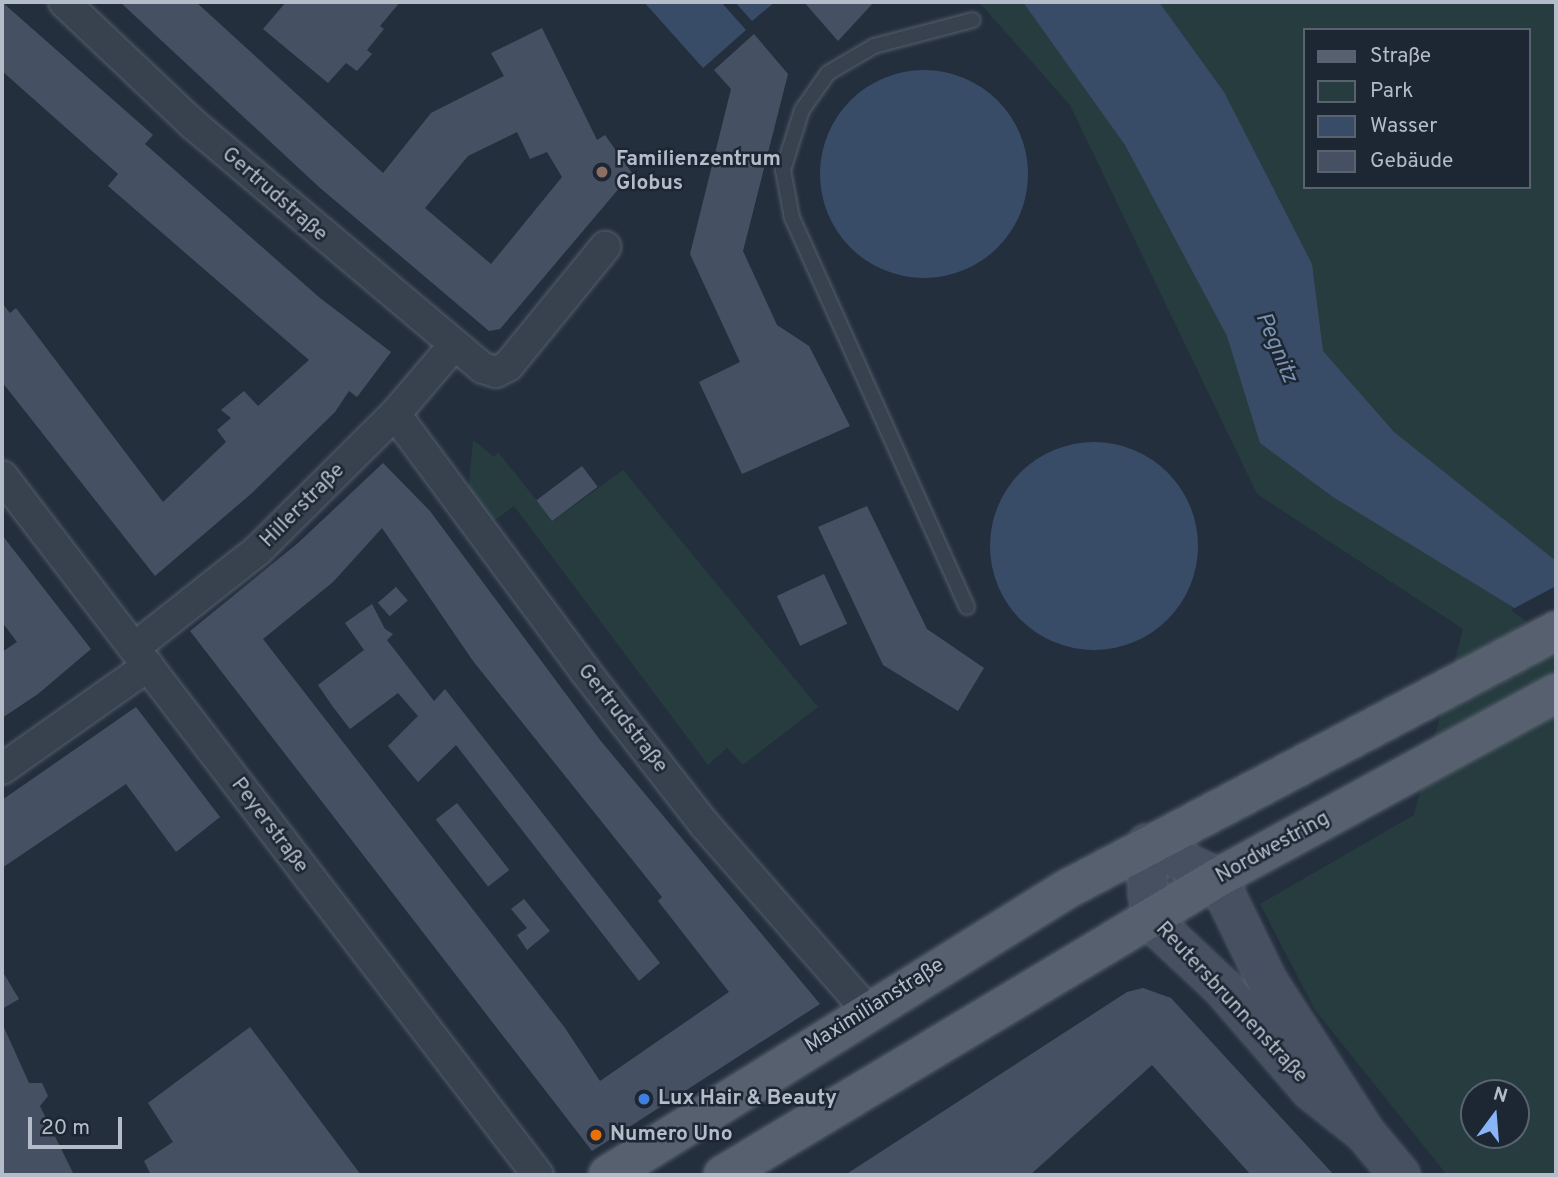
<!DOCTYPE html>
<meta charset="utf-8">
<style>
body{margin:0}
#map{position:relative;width:1558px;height:1177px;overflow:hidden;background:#242f3e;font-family:Overpass,sans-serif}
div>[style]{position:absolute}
.green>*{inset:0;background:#263c3f}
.water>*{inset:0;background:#394c67}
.round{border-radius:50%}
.pier>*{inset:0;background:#242f3e}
.building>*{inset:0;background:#455162;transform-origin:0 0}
.roads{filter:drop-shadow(0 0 2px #565f6c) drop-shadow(0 0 2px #565f6c)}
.lane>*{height:14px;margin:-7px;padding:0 7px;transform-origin:7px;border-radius:7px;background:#38414e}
.street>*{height:30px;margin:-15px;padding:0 15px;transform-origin:15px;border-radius:15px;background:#38414e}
.secondary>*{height:38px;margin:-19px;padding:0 19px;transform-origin:19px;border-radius:19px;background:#465061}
.primary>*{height:38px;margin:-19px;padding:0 19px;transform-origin:19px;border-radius:19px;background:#56606e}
.dots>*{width:19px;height:19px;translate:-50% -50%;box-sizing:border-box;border:4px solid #1d2633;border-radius:50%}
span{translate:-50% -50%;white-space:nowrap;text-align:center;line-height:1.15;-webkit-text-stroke:5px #1d2633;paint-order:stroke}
.poi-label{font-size:21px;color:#b4bcc9;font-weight:700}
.left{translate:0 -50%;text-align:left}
.street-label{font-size:21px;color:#b4bcc9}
.water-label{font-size:23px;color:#7c92b1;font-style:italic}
.frame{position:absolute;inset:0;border:4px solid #b4bcc9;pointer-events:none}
.legend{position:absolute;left:1303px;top:28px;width:228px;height:161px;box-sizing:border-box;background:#1d2633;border:2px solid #59626f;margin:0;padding:9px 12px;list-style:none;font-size:21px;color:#b4bcc9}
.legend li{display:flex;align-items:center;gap:14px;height:35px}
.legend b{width:35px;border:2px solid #59626f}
.north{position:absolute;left:1460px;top:1079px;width:70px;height:70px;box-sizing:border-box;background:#1d2633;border:2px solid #59626f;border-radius:50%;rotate:16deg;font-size:19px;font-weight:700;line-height:28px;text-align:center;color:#b4bcc9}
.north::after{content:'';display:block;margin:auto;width:24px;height:32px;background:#8ab4f8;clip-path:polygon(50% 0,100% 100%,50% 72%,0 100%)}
.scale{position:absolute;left:28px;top:1117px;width:94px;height:32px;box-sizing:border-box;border:4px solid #b4bcc9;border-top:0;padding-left:9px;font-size:21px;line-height:24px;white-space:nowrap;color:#b4bcc9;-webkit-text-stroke:5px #1d2633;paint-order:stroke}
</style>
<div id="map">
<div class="green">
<div style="clip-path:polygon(evenodd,979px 2px,1556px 2px,1556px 1175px,1447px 1175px,1315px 1010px,1260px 904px,1414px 815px,1463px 629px,1257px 494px,1070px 105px,979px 2px,1304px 30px,1528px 30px,1528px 187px,1304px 187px,1304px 30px,979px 2px,1474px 1093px,1516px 1093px,1516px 1135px,1474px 1135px,1474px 1093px)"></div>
<div style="clip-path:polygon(473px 440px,494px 457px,498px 452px,553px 521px,623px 470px,818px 707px,743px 765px,727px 748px,708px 765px,514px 506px,492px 522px,468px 493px)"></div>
</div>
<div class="water">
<div style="clip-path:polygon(644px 2px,721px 2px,746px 30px,703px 68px)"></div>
<div style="clip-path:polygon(735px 2px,775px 2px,752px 21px)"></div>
<div style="clip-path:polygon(1023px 2px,1159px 2px,1224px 92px,1312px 264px,1323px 351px,1394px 432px,1556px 561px,1556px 641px,1516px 609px,1333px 497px,1260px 443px,1227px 336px,1125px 145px)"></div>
<div class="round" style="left:820px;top:70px;width:208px;height:208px"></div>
<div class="round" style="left:990px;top:442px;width:208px;height:208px"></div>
</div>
<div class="pier">
<div style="clip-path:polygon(1556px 586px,1556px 644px,1511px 610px)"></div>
</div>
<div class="building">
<div style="clip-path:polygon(2px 2px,153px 135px,145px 144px,320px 298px,391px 352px,357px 397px,349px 391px,335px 412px,252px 493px,155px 576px,2px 382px,2px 303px,10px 313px,16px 308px,163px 502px,226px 442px,217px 430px,231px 418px,221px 410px,244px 391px,258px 406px,309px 360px,108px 186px,118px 174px,2px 71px)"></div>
<div style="clip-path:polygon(evenodd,120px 2px,196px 2px,383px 173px,431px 113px,504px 76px,491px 53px,542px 28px,597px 140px,605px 135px,632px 173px,500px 329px,489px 331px,319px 187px,120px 2px,517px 132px,530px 159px,547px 152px,562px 177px,491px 264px,425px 208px,468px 156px,517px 132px)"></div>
<div style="clip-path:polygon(286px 2px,400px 2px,380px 26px,384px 29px,367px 50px,372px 54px,357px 71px,346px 63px,328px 83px,263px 29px)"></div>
<div style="clip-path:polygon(804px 2px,874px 2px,838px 41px)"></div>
<div style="clip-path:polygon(754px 34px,788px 74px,743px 251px,777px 325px,809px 346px,850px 426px,742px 474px,699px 382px,740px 362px,690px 254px,731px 89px,714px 70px)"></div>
<div style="clip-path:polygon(evenodd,383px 463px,430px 511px,600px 740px,820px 1004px,592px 1151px,190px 631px,298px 543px,383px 463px,382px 528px,473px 661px,662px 897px,658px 901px,729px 992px,600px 1081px,565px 1028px,263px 639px,333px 582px,382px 528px)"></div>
<div style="left:582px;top:466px;width:26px;height:57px;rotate:53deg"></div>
<div style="clip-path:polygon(867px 506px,927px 629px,984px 668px,958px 711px,883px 665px,818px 527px)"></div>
<div style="clip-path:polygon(2px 535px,91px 649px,38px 694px,2px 718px,2px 652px,17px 642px,2px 622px)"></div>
<div style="left:824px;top:574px;width:55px;height:52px;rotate:65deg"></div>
<div style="left:396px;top:587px;width:18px;height:24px;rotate:49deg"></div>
<div style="clip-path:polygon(372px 604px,385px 629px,393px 634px,387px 640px,434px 701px,445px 689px,660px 963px,639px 981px,456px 745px,418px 782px,388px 746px,418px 716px,398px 693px,350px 729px,333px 707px,318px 685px,364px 650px,345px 623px)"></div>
<div style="clip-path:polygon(136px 707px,220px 817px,176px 852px,126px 784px,2px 868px,2px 800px)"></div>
<div style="left:457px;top:803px;width:85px;height:27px;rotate:52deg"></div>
<div style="clip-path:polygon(524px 899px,550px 931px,527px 950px,517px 935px,527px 928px,511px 909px)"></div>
<div style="clip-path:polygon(4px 974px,19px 999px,2px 1009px,2px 975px)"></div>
<div style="clip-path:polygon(1143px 988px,1171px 998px,1334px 1175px,1251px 1175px,1152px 1065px,1030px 1175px,845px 1175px,1127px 992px)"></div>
<div style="clip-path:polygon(2px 1023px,29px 1083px,42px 1083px,48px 1096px,40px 1106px,74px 1175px,3px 1175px)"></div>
<div style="clip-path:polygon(250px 1027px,361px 1175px,151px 1175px,144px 1161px,173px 1142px,148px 1103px)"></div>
</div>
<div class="roads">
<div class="lane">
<div style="left:967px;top:607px;width:427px;rotate:-114.2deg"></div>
<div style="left:792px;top:218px;width:49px;rotate:-100.6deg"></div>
<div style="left:783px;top:170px;width:63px;rotate:-72.4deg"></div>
<div style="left:802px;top:110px;width:45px;rotate:-54.9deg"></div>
<div style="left:828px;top:73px;width:53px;rotate:-30.4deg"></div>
<div style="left:874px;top:46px;width:102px;rotate:-14.7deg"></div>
</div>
<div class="street">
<div style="left:64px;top:2px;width:178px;rotate:43.4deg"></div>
<div style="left:193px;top:124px;width:379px;rotate:40.1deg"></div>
<div style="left:483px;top:368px;width:14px;rotate:17deg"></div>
<div style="left:496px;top:372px;width:13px;rotate:-27deg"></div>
<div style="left:508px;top:366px;width:154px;rotate:-50.8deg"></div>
<div style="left:395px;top:414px;width:320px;rotate:53.5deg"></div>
<div style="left:585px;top:671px;width:195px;rotate:52.1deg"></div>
<div style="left:705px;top:825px;width:246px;rotate:48.8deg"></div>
<div style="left:2px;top:476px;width:881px;rotate:52.52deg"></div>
<div style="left:134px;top:648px;width:157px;rotate:-38.3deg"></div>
<div style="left:257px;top:551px;width:194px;rotate:-44.8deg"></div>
<div style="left:395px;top:414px;width:91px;rotate:-49.5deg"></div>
<div style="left:2px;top:769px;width:179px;rotate:-35.2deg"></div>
</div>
<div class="secondary">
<div style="left:1365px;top:1133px;width:69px;rotate:-141.5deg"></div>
<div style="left:1311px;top:1090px;width:135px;rotate:-130.8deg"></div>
<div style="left:1223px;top:988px;width:85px;rotate:-136.9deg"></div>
<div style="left:1161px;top:930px;width:15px;rotate:-122deg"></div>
<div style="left:1153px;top:917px;width:25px;rotate:-102deg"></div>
<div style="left:1148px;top:893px;width:49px;rotate:-91.2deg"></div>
<div style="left:1147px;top:844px;width:78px;rotate:25.9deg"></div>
<div style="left:1217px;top:878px;width:114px;rotate:64.1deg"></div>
<div style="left:1267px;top:981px;width:181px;rotate:57.2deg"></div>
<div style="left:1365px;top:1133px;width:55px;rotate:50.2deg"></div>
</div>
<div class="primary">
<div style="left:608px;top:1175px;width:541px;rotate:-31.93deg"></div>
<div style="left:1067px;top:889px;width:553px;rotate:-27.82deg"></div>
<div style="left:723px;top:1175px;width:576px;rotate:-31.01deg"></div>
<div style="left:1217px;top:878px;width:386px;rotate:-28.6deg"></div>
</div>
</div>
<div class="dots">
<div style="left:602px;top:172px;background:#8d6e63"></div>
<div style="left:644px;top:1099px;background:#3f7fe0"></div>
<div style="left:596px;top:1135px;background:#e8710a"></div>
</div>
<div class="poi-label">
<span class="left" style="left:616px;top:172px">Familienzentrum<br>Globus</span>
<span class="left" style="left:658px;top:1099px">Lux Hair &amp; Beauty</span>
<span class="left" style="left:610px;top:1135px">Numero Uno</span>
</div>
<div class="street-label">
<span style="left:274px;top:195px;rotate:41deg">Gertrudstraße</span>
<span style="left:303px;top:506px;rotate:-45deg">Hillerstraße</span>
<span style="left:622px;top:719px;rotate:52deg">Gertrudstraße</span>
<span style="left:269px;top:826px;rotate:53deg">Peyerstraße</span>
<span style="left:1273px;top:848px;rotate:-29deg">Nordwestring</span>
<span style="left:1231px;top:1003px;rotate:47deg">Reutersbrunnenstraße</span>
<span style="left:875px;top:1006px;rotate:-32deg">Maximilianstraße</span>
</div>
<div class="water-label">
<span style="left:1275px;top:348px;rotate:67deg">Pegnitz</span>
</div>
<div class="frame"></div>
<ul class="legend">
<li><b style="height:9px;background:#56606e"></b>Straße</li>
<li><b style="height:19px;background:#263c3f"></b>Park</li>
<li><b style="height:19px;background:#394c67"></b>Wasser</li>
<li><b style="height:19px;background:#455162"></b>Gebäude</li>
</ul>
<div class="north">N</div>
<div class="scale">20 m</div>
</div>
